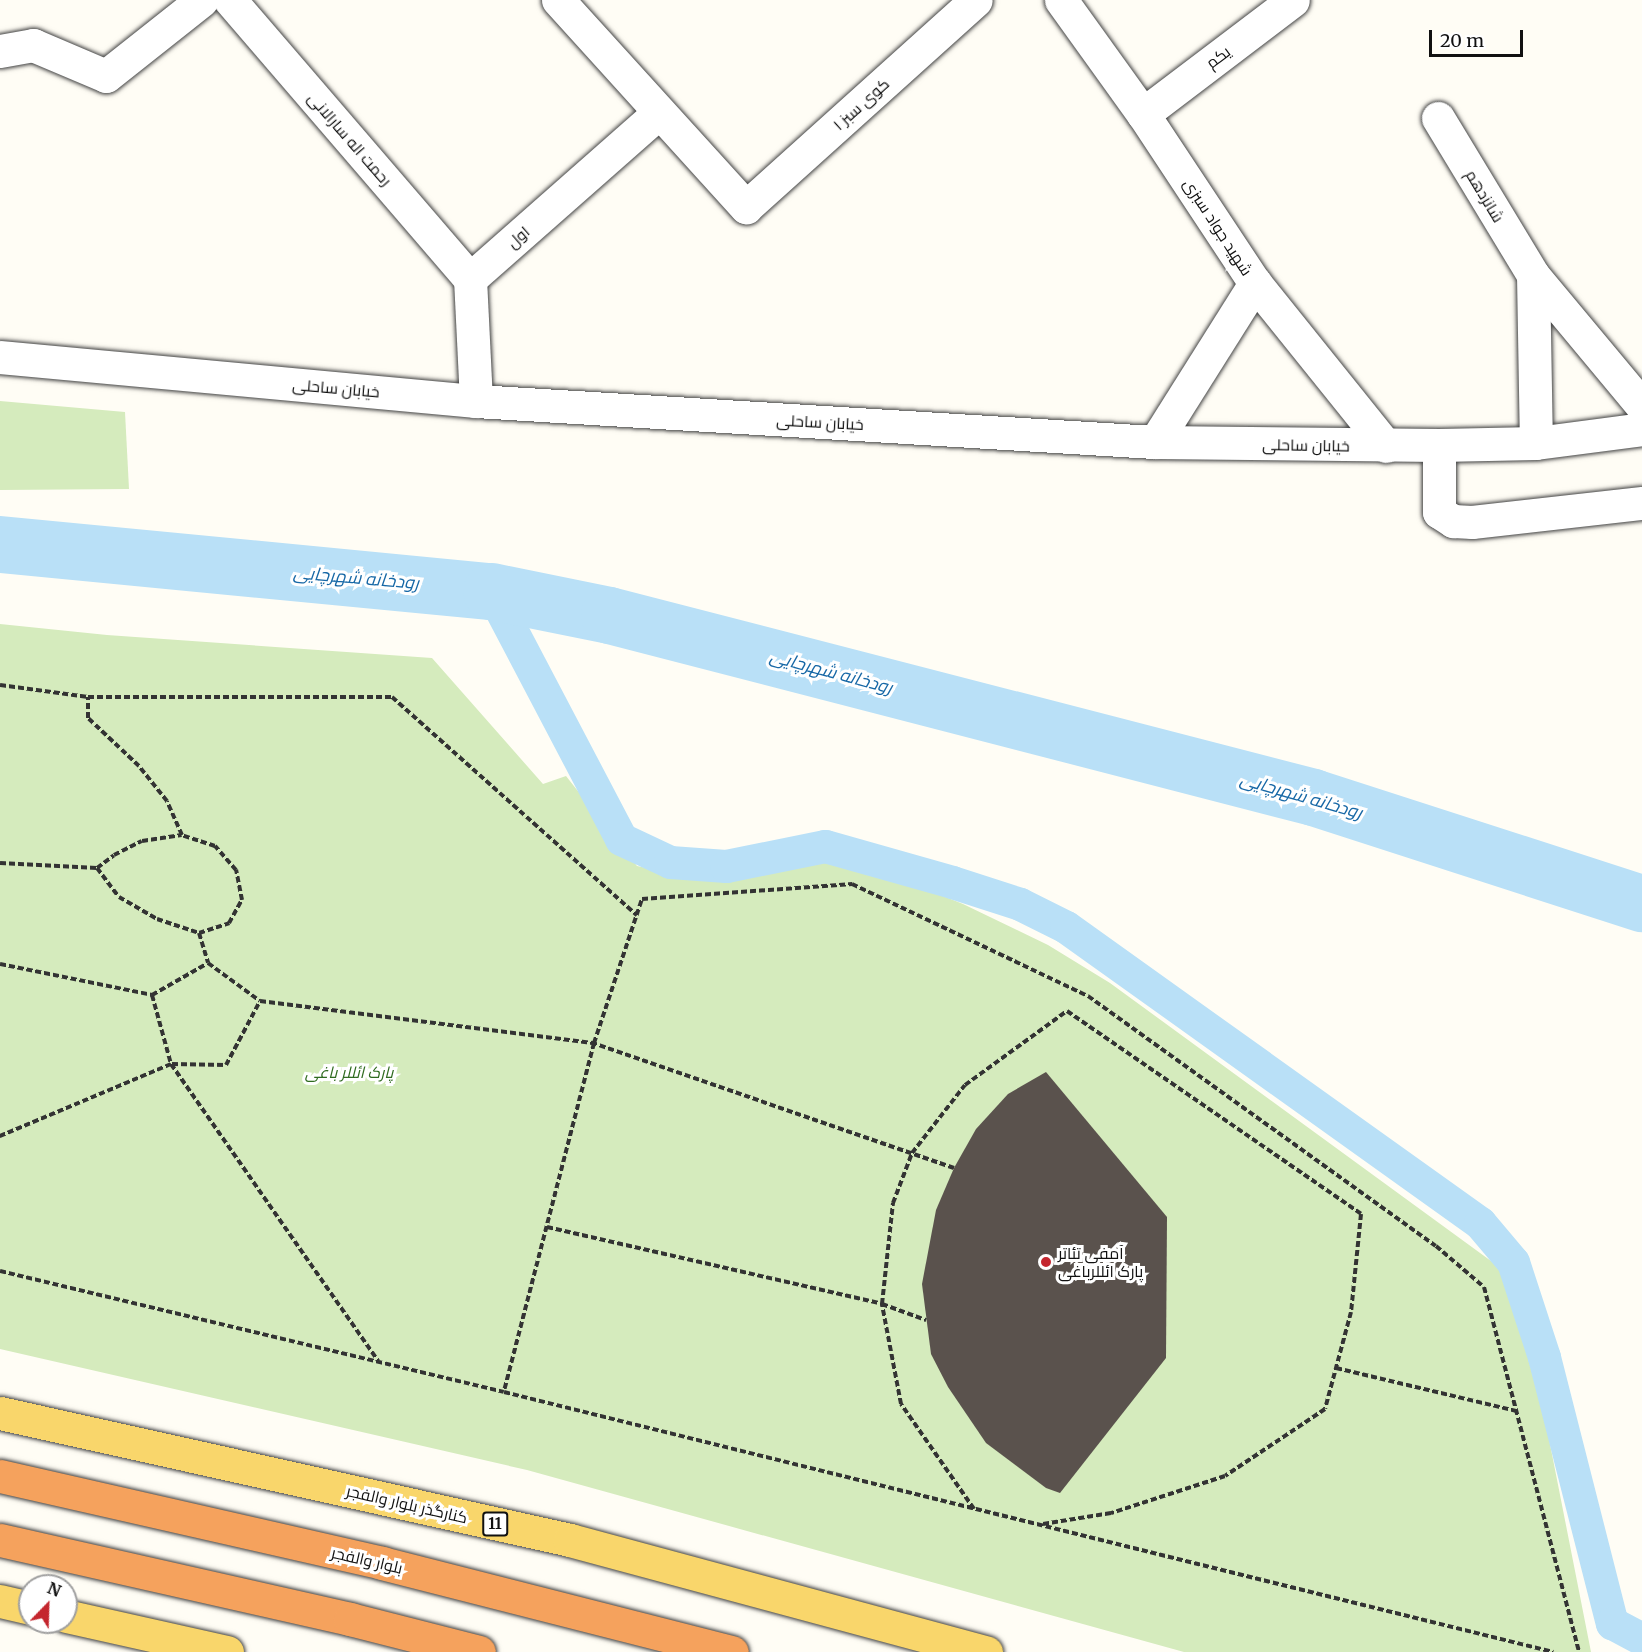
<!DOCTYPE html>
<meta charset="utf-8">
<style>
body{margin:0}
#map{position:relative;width:1642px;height:1652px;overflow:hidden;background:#fffdf5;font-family:Merriweather,Cairo,serif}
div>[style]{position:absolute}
.green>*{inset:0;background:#d5ebbd}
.canal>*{height:33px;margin:-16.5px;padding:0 16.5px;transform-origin:16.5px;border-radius:16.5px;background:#b9e0f7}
.river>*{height:57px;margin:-28.5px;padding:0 28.5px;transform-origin:28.5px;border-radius:28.5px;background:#b9e0f7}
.building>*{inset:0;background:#5a524d}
.path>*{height:4px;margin-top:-2px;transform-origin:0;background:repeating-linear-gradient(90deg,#333 0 6px,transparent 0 9px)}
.roads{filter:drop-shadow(0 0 2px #444) drop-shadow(0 0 2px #444)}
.minor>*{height:33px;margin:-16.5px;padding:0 16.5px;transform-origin:16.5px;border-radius:16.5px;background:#fff}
.major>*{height:33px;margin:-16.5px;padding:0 16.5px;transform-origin:16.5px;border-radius:16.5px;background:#f9d66b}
.highway>*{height:33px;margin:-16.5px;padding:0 16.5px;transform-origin:16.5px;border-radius:16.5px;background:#f5a25d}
.dots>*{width:16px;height:16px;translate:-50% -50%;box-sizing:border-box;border:3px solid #fff;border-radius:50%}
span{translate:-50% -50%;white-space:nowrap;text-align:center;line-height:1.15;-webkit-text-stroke:6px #fff;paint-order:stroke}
.shield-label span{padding:2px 4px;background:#fff;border:2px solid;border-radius:4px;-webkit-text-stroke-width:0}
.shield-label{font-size:15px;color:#111;font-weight:700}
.street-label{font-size:16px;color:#111}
.park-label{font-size:16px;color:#2f6b1f;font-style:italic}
.poi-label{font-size:16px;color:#111}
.left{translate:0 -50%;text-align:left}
.water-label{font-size:18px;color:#1768a6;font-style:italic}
.north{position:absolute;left:18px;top:1574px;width:60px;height:60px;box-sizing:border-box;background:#fff;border:2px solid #a0a0a0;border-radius:50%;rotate:23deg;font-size:16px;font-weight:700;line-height:24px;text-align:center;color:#111}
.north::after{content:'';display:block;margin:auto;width:21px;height:27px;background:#c4262e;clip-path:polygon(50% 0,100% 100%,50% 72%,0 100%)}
.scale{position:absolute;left:1429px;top:30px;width:94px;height:27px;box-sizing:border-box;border:3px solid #111;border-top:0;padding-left:8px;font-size:18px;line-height:21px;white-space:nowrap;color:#111;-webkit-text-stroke:4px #fff;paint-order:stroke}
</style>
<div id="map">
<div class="green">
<div style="clip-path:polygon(0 401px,125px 412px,129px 489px,0 490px)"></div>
<div style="clip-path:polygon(0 624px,107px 635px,432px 658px,543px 784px,566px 776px,637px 866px,687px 876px,727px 874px,799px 859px,861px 863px,963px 904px,1048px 945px,1110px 983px,1502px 1269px,1513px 1300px,1548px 1434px,1591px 1652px,1184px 1652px,527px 1470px,0 1349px)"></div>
</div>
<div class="canal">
<div style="left:491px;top:591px;width:280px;rotate:62.3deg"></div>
<div style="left:621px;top:839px;width:54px;rotate:25.1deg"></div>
<div style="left:670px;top:862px;width:56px;rotate:4.1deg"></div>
<div style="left:726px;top:866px;width:101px;rotate:-11.4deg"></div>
<div style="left:825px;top:846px;width:132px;rotate:15.8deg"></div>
<div style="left:952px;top:882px;width:71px;rotate:17.9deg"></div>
<div style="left:1020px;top:904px;width:51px;rotate:26.6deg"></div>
<div style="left:1066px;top:927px;width:509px;rotate:35.56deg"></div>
<div style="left:1480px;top:1223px;width:51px;rotate:49.8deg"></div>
<div style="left:1513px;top:1262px;width:100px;rotate:71.9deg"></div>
<div style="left:1544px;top:1357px;width:275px;rotate:75.7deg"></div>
<div style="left:1612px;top:1623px;width:34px;rotate:28deg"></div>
</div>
<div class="river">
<div style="left:0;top:544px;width:493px;rotate:5.5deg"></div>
<div style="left:491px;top:591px;width:120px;rotate:11.5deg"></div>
<div style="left:609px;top:615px;width:727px;rotate:14.49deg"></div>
<div style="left:1313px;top:797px;width:346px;rotate:17.9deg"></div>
</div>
<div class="building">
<div style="clip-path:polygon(1046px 1072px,1167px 1217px,1166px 1358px,1060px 1493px,1046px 1488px,986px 1443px,948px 1387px,931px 1354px,922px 1284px,936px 1210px,954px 1168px,976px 1129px,1008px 1094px)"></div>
</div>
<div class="path">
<div style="left:0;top:685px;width:89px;rotate:7.8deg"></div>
<div style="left:88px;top:697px;width:304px"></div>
<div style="left:392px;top:697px;width:328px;rotate:41.7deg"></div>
<div style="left:0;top:863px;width:97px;rotate:3deg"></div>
<div style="left:97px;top:868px;width:21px;rotate:-37deg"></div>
<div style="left:114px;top:855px;width:31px;rotate:-27deg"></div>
<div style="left:142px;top:841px;width:40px;rotate:-8.5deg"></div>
<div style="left:182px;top:835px;width:37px;rotate:-114deg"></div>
<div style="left:167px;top:801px;width:45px;rotate:-128.7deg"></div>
<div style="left:139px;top:766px;width:70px;rotate:-136.7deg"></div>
<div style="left:88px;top:718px;width:21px;rotate:-90deg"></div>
<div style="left:97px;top:868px;width:36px;rotate:53deg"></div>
<div style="left:119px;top:897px;width:44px;rotate:30.1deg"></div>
<div style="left:157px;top:919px;width:44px;rotate:18.4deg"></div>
<div style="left:199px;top:933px;width:32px;rotate:-18deg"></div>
<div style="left:229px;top:923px;width:26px;rotate:-61deg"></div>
<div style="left:242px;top:900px;width:31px;rotate:-101deg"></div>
<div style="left:236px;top:870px;width:32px;rotate:-131deg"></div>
<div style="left:215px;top:846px;width:35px;rotate:-162deg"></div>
<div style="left:199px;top:933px;width:31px;rotate:73deg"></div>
<div style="left:0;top:964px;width:155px;rotate:11.5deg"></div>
<div style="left:152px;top:995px;width:72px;rotate:74.6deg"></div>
<div style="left:171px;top:1064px;width:186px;rotate:157.2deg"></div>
<div style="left:152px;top:995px;width:64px;rotate:-29.7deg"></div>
<div style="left:208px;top:963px;width:64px;rotate:36.2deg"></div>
<div style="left:260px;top:1001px;width:337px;rotate:7.2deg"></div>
<div style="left:594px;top:1043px;width:152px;rotate:-71.6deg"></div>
<div style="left:642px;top:899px;width:211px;rotate:-4.1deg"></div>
<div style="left:852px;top:884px;width:261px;rotate:25.4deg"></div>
<div style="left:1088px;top:996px;width:428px;rotate:35.7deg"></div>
<div style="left:1436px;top:1246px;width:63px;rotate:40.5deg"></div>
<div style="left:1484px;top:1287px;width:377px;rotate:75.4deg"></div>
<div style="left:171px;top:1064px;width:362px;rotate:55.1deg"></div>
<div style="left:172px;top:1064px;width:54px;rotate:1.1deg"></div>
<div style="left:226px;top:1065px;width:72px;rotate:-62deg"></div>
<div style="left:954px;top:1168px;width:381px;rotate:-160.9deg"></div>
<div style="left:594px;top:1043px;width:360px;rotate:104.5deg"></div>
<div style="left:504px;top:1392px;width:1081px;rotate:13.92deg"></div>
<div style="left:547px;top:1227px;width:344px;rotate:12.9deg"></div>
<div style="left:882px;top:1304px;width:47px;rotate:20deg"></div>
<div style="left:0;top:1271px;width:518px;rotate:13.5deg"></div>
<div style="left:1336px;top:1368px;width:186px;rotate:13.4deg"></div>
<div style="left:974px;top:1509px;width:128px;rotate:-124.8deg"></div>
<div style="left:901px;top:1404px;width:102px;rotate:-100.8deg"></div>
<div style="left:882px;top:1304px;width:102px;rotate:-83.8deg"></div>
<div style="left:893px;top:1203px;width:53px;rotate:-69.2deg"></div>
<div style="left:912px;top:1153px;width:86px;rotate:-52.1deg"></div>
<div style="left:965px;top:1085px;width:126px;rotate:-36deg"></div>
<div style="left:1067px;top:1011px;width:357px;rotate:34.6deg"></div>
<div style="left:1361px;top:1214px;width:99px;rotate:95.8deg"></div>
<div style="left:1351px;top:1312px;width:100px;rotate:105deg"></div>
<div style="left:1325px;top:1409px;width:120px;rotate:146.2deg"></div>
<div style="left:1225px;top:1476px;width:120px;rotate:162deg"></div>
<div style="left:1111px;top:1513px;width:69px;rotate:170.8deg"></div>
</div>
<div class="roads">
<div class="minor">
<div style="left:230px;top:0;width:368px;rotate:49.3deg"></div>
<div style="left:558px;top:0;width:280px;rotate:47.8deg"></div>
<div style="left:746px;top:207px;width:309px;rotate:-42deg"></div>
<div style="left:1061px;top:0;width:140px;rotate:54.3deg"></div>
<div style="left:1143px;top:114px;width:203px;rotate:56.5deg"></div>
<div style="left:1255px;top:283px;width:209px;rotate:51.2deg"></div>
<div style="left:0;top:51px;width:34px;rotate:-10deg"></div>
<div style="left:33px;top:45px;width:79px;rotate:23deg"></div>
<div style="left:106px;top:76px;width:122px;rotate:-38.4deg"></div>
<div style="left:1143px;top:114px;width:188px;rotate:-37.2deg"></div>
<div style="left:1438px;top:118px;width:184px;rotate:58.8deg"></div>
<div style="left:1533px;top:275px;width:170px;rotate:50.2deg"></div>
<div style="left:1533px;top:275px;width:168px;rotate:89deg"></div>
<div style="left:0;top:357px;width:478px;rotate:5.3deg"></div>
<div style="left:476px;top:401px;width:680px;rotate:3.46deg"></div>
<div style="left:1155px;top:442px;width:284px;rotate:0.6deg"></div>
<div style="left:1439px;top:445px;width:97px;rotate:-1.2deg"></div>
<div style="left:1536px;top:443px;width:107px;rotate:-7.5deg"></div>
<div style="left:476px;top:401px;width:122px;rotate:-92.8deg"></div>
<div style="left:470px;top:279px;width:251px;rotate:-41.4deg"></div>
<div style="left:1155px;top:442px;width:188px;rotate:-57.8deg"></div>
<div style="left:1439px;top:445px;width:67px;rotate:90deg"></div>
<div style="left:1439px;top:512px;width:17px;rotate:33deg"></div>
<div style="left:1453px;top:521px;width:19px;rotate:3deg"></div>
<div style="left:1472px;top:522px;width:171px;rotate:-6.4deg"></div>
</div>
<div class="major">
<div style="left:0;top:1413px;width:584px;rotate:12.56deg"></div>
<div style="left:570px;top:1540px;width:431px;rotate:15.1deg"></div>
<div style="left:0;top:1601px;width:31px;rotate:13deg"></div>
<div style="left:66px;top:1616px;width:165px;rotate:12.6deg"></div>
</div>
<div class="highway">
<div style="left:0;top:1476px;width:392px;rotate:12.8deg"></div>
<div style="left:382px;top:1563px;width:361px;rotate:14.3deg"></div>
<div style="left:0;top:1540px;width:359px;rotate:12.7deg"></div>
<div style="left:350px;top:1619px;width:133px;rotate:14.3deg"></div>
</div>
</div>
<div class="dots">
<div style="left:1046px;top:1262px;background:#c4262e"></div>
</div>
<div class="shield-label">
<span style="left:495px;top:1524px">11</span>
</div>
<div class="street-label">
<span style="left:1218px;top:57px;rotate:-37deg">یکم</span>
<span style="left:861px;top:104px;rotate:-42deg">کوی سبز ۱</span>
<span style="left:350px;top:139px;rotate:49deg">رحمت اله سارالانی</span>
<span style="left:1485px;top:196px;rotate:59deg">شانزدهم</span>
<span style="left:1218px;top:227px;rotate:57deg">شهید جواد سبزی</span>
<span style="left:518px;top:237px;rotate:-41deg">اول</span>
<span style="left:336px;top:388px;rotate:5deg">خیابان ساحلی</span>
<span style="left:820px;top:422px;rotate:3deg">خیابان ساحلی</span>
<span style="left:1306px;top:445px;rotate:1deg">خیابان ساحلی</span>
<span style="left:407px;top:1504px;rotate:13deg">کنارگذر بلوار والفجر</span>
<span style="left:367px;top:1560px;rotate:13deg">بلوار والفجر</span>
</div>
<div class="park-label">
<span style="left:349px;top:1072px">پارک ائللر باغی</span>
</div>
<div class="poi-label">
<span class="left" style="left:1058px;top:1262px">آمفی تئاتر<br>پارک ائللرباغی</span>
</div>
<div class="water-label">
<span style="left:356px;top:578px;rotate:5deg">رودخانه شهرچایی</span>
<span style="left:831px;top:672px;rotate:15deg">رودخانه شهرچایی</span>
<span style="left:1301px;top:796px;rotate:16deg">رودخانه شهرچایی</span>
</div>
<div class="north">N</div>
<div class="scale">20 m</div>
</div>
